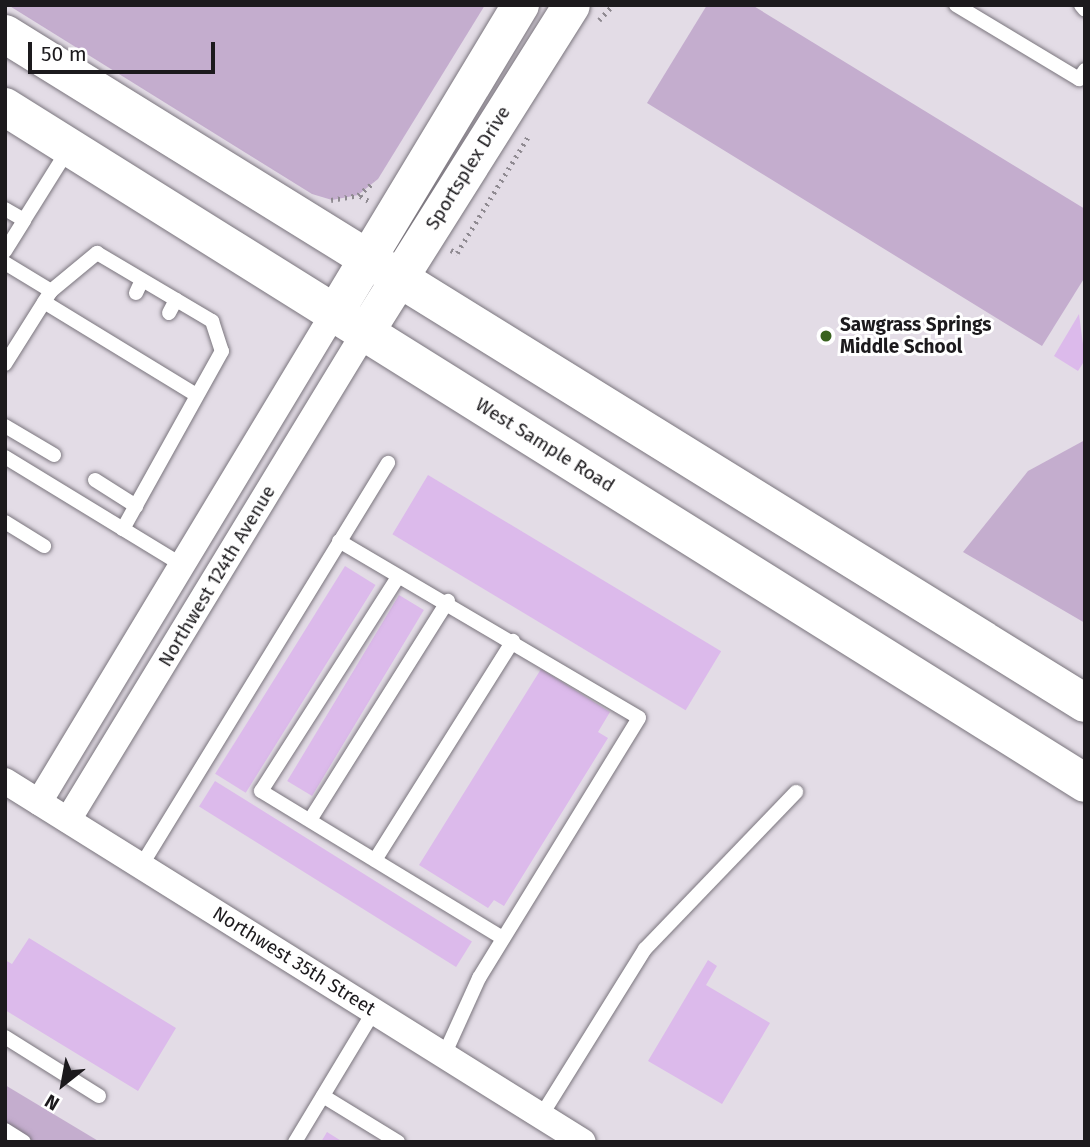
<!DOCTYPE html>
<style>
body{margin:0}
#map{position:relative;width:1090px;height:1147px;overflow:hidden;background:#e3dce6;font-family:"Fira Sans",sans-serif}
div>[style]{position:absolute}
.green>*{inset:0;background:#c4adce}
.building>*{inset:0;background:#dcbaeb;transform-origin:0 0}
.path>*{height:4.5px;margin-top:-2.25px;transform-origin:0;background:repeating-linear-gradient(90deg,#8f8a91 0 2px,transparent 0 7px)}
.roads{filter:drop-shadow(0 0 2px #7a757d) drop-shadow(0 0 2px #7a757d)}
.lane>*{height:14px;margin:-7px;padding:0 7px;transform-origin:7px;border-radius:7px;background:#fff}
.street>*{height:26px;margin:-13px;padding:0 13px;transform-origin:13px;border-radius:13px;background:#fff}
.secondary>*{height:37px;margin:-18.5px;padding:0 18.5px;transform-origin:18.5px;border-radius:18.5px;background:#fff}
.primary>*{height:38px;margin:-19px;padding:0 19px;transform-origin:19px;border-radius:19px;background:#fff}
.dots>*{width:19px;height:19px;translate:-50% -50%;box-sizing:border-box;border:4px solid #fff;border-radius:50%}
span{translate:-50% -50%;white-space:nowrap;text-align:center;line-height:1.15;-webkit-text-stroke:6px #fff;paint-order:stroke}
.street-label{font-size:19px;color:#1c1a1d}
.poi-label{font-size:19px;color:#1c1a1d;font-weight:700}
.left{translate:0 -50%;text-align:left}
.frame{position:absolute;inset:0;border:7px solid #1c1a1d;pointer-events:none}
.north{position:absolute;left:28px;top:1049px;width:70px;height:70px;-webkit-text-stroke:5px #fff;paint-order:stroke;rotate:211deg;font-size:19px;font-weight:700;line-height:28px;text-align:center;color:#1c1a1d}
.north::after{content:'';display:block;margin:auto;width:24px;height:32px;background:#1c1a1d;clip-path:polygon(50% 0,100% 100%,50% 72%,0 100%)}
.scale{position:absolute;left:28px;top:42px;width:187px;height:32px;box-sizing:border-box;border:4px solid #1c1a1d;border-top:0;padding-left:9px;font-size:21px;line-height:24px;white-space:nowrap;color:#1c1a1d;-webkit-text-stroke:5px #fff;paint-order:stroke}
</style>
<div id="map">
<div class="green">
<div style="clip-path:polygon(8px 5px,485px 5px,378px 179px,358px 195px,332px 200px,312px 194px)"></div>
<div style="clip-path:polygon(707px 5px,752px 5px,1085px 209px,1085px 277px,1042px 346px,647px 103px)"></div>
<div style="clip-path:polygon(1085px 440px,1085px 623px,963px 552px,1028px 471px)"></div>
<div style="clip-path:polygon(5px 1085px,100px 1142px,5px 1142px)"></div>
</div>
<div class="building">
<div style="clip-path:polygon(1079px 314px,1085px 360px,1078px 371px,1054px 356px)"></div>
<div style="left:428px;top:475px;width:342px;height:69px;rotate:31deg"></div>
<div style="left:345px;top:566px;width:36px;height:245px;rotate:32deg"></div>
<div style="left:399px;top:595px;width:29px;height:217px;rotate:31deg"></div>
<div style="clip-path:polygon(541px 669px,610px 712px,598px 732px,608px 738px,504px 906px,494px 900px,488px 908px,419px 865px)"></div>
<div style="left:215px;top:781px;width:303px;height:30px;rotate:32deg"></div>
<div style="clip-path:polygon(29px 938px,176px 1028px,138px 1091px,5px 1010px,5px 960px,12px 964px)"></div>
<div style="clip-path:polygon(708px 960px,717px 966px,706px 985px,770px 1023px,722px 1104px,648px 1061px)"></div>
<div style="clip-path:polygon(327px 1132px,343px 1142px,321px 1142px)"></div>
</div>
<div class="path">
<div style="left:599px;top:20px;width:21px;rotate:-47deg"></div>
<div style="left:331px;top:200px;width:27px;rotate:-10deg"></div>
<div style="left:368px;top:201px;width:12px;rotate:-149deg"></div>
<div style="left:358px;top:195px;width:21px;rotate:-39deg"></div>
<div style="left:451px;top:250px;width:7px;rotate:27deg"></div>
<div style="left:457px;top:253px;width:138px;rotate:-58.6deg"></div>
</div>
<div class="roads">
<div class="lane">
<div style="left:956px;top:5px;width:144px;rotate:31deg"></div>
<div style="left:1079px;top:79px;width:11px;rotate:-56deg"></div>
<div style="left:1081px;top:5px;width:6px;rotate:51deg"></div>
<div style="left:5px;top:209px;width:22px;rotate:30deg"></div>
<div style="left:24px;top:220px;width:85px;rotate:-58deg"></div>
<div style="left:5px;top:251px;width:36px;rotate:-58deg"></div>
<div style="left:5px;top:263px;width:54px;rotate:31.3deg"></div>
<div style="left:136px;top:293px;width:14px;rotate:-65deg"></div>
<div style="left:44px;top:302px;width:177px;rotate:31.4deg"></div>
<div style="left:169px;top:313px;width:15px;rotate:-62deg"></div>
<div style="left:5px;top:364px;width:86px;rotate:-57.8deg"></div>
<div style="left:51px;top:291px;width:60px;rotate:-39.6deg"></div>
<div style="left:97px;top:253px;width:134px;rotate:30.6deg"></div>
<div style="left:212px;top:321px;width:32px;rotate:72deg"></div>
<div style="left:222px;top:351px;width:204px;rotate:119.1deg"></div>
<div style="left:5px;top:426px;width:57px;rotate:30.6deg"></div>
<div style="left:5px;top:457px;width:207px;rotate:31.4deg"></div>
<div style="left:95px;top:480px;width:49px;rotate:32.4deg"></div>
<div style="left:5px;top:522px;width:46px;rotate:31.6deg"></div>
<div style="left:339px;top:541px;width:348px;rotate:30.5deg"></div>
<div style="left:639px;top:718px;width:305px;rotate:121.6deg"></div>
<div style="left:479px;top:978px;width:85px;rotate:114.4deg"></div>
<div style="left:398px;top:577px;width:254px;rotate:122.6deg"></div>
<div style="left:261px;top:791px;width:283px;rotate:31.3deg"></div>
<div style="left:310px;top:820px;width:259px;rotate:-57.8deg"></div>
<div style="left:375px;top:860px;width:259px;rotate:-57.8deg"></div>
<div style="left:141px;top:866px;width:473px;rotate:-58.5deg"></div>
<div style="left:5px;top:1037px;width:111px;rotate:32.1deg"></div>
<div style="left:323px;top:1096px;width:88px;rotate:31.5deg"></div>
<div style="left:541px;top:1116px;width:197px;rotate:-58.1deg"></div>
<div style="left:645px;top:949px;width:218px;rotate:-46.1deg"></div>
<div style="left:5px;top:1130px;width:22px;rotate:32deg"></div>
<div style="left:295px;top:1142px;width:153px;rotate:-58.9deg"></div>
</div>
<div class="street">
<div style="left:5px;top:781px;width:681px;rotate:31.99deg"></div>
<div style="left:39px;top:802px;width:571px;rotate:-58.9deg"></div>
<div style="left:68px;top:820px;width:571px;rotate:-58.68deg"></div>
</div>
<div class="secondary">
<div style="left:334px;top:313px;width:360px;rotate:-58.9deg"></div>
<div style="left:365px;top:332px;width:386px;rotate:-57.8deg"></div>
</div>
<div class="primary">
<div style="left:5px;top:34px;width:1270px;rotate:31.78deg"></div>
<div style="left:5px;top:107px;width:1274px;rotate:32.04deg"></div>
</div>
</div>
<div class="dots">
<div style="left:826px;top:336px;background:#39621f"></div>
</div>
<div class="street-label">
<span style="left:468px;top:168px;rotate:-58deg">Sportsplex Drive</span>
<span style="left:545px;top:445px;rotate:32deg">West Sample Road</span>
<span style="left:217px;top:576px;rotate:-59deg">Northwest 124th Avenue</span>
<span style="left:294px;top:961px;rotate:32deg">Northwest 35th Street</span>
</div>
<div class="poi-label">
<span class="left" style="left:840px;top:336px">Sawgrass Springs<br>Middle School</span>
</div>
<div class="frame"></div>
<div class="north">N</div>
<div class="scale">50 m</div>
</div>
